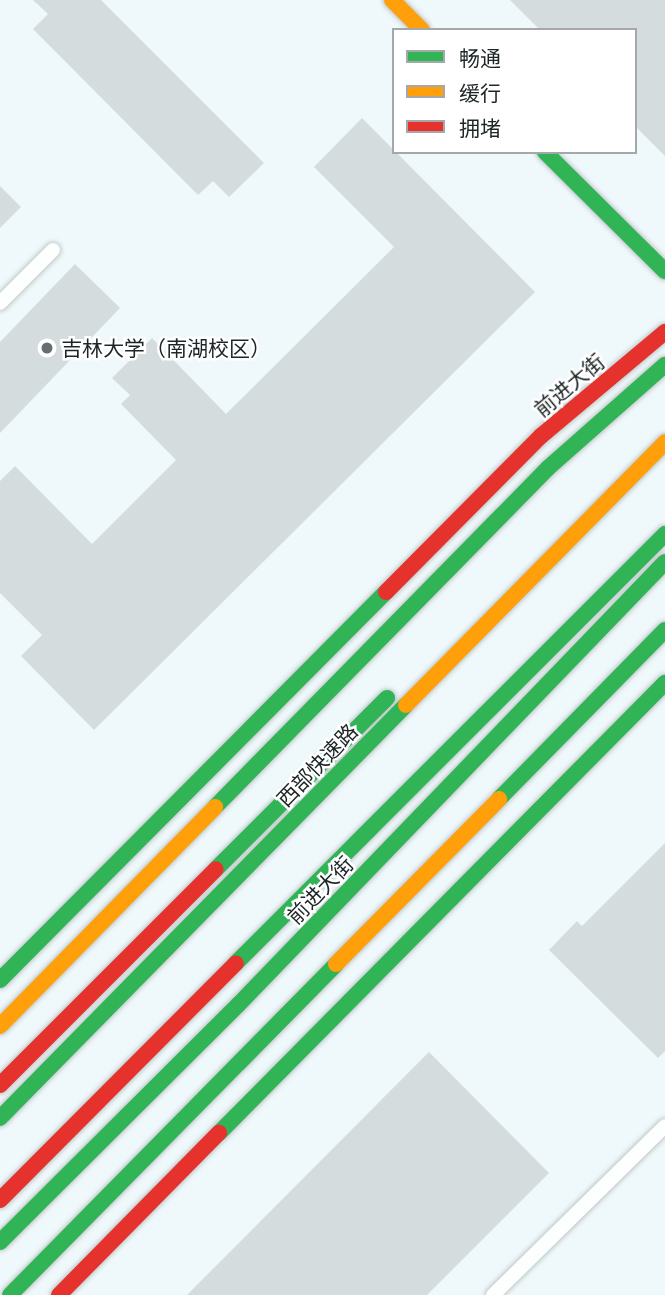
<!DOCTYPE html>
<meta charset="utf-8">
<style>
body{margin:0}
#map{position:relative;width:665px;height:1295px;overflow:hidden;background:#eff8fa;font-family:"IBM Plex Sans","Noto Sans SC",sans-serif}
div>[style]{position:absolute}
.building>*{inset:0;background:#d4dcde}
.roads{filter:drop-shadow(0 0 2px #c0c8ca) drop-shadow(0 0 2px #c0c8ca)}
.lane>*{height:14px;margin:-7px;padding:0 7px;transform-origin:7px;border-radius:7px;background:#fdfefe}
.fast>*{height:16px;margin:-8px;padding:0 8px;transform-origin:8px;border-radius:8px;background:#30b455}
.slow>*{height:16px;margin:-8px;padding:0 8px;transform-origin:8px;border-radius:8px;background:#ff9f0a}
.jam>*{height:16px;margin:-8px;padding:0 8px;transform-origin:8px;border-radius:8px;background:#e5322d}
.dots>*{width:19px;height:19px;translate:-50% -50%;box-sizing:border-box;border:4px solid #fff;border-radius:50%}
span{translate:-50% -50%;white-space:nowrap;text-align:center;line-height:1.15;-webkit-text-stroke:5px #fff;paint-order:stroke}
.poi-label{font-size:21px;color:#1d2526}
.left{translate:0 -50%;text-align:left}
.street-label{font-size:21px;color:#1d2526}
.legend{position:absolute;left:392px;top:28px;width:245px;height:126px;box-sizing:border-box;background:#fff;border:2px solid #a5a8a8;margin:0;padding:9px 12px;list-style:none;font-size:21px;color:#1d2526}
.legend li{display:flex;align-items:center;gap:14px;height:35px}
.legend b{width:35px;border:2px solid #a5a8a8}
</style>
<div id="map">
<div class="building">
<div style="clip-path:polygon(33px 0,101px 0,264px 163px,229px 197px,213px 181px,198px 195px,33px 29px,48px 14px)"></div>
<div style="clip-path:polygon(510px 0,665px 0,665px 156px,635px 126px,635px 30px,540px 30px)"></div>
<div style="clip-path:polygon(362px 118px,535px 292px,94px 730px,21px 656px,42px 635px,0 593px,0 481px,15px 466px,92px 544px,176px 460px,121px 404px,130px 395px,112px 378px,152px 338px,226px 414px,394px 247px,314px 167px)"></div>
<div style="clip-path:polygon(0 186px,21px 207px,0 228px)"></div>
<div style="clip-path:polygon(75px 264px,120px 308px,0 433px,0 342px)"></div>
<div style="clip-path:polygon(665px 843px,665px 1051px,658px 1058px,549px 950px,577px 921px,582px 926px)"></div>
<div style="clip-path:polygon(429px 1052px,549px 1173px,427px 1295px,187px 1295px)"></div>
</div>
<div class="roads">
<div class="lane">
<div style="left:0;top:303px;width:75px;rotate:-45deg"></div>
<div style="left:493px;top:1295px;width:241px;rotate:-44.5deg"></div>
</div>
<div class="fast">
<div style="left:545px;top:152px;width:169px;rotate:44.8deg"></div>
<div style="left:499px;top:799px;width:237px;rotate:-45.5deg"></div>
<div style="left:215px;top:807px;width:475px;rotate:-45.5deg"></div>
<div style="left:548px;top:468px;width:156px;rotate:-41.4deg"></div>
<div style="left:216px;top:869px;width:242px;rotate:-45deg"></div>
<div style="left:236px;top:963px;width:607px;rotate:-45deg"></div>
<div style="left:0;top:980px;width:547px;rotate:-45.15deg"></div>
<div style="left:0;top:1118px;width:579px;rotate:-45.49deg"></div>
<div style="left:219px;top:1133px;width:634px;rotate:-45.26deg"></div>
<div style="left:0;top:1242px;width:337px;rotate:-44.9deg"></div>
<div style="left:239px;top:1004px;width:614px;rotate:-46.06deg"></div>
<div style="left:10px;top:1295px;width:465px;rotate:-45.4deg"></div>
</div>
<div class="slow">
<div style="left:392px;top:0;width:42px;rotate:45deg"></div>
<div style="left:406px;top:705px;width:369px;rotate:-45.4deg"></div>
<div style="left:336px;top:964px;width:232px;rotate:-45.3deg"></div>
<div style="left:0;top:1026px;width:307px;rotate:-45.5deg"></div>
</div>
<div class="jam">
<div style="left:386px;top:592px;width:220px;rotate:-45.2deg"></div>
<div style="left:541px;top:436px;width:162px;rotate:-40deg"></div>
<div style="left:0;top:1085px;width:305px;rotate:-45deg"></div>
<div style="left:0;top:1200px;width:334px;rotate:-45.1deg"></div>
<div style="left:59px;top:1295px;width:228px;rotate:-45.4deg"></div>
</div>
</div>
<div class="dots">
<div style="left:47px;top:348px;background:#666f70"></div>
</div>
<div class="poi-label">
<span class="left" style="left:61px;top:348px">吉林大学（南湖校区）</span>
</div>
<div class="street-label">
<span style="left:569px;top:385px;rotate:-40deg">前进大街</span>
<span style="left:317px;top:765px;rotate:-46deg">西部快速路</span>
<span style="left:320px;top:890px;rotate:-46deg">前进大街</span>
</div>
<ul class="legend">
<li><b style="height:9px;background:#30b455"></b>畅通</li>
<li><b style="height:9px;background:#ff9f0a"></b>缓行</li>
<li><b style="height:9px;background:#e5322d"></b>拥堵</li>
</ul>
</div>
